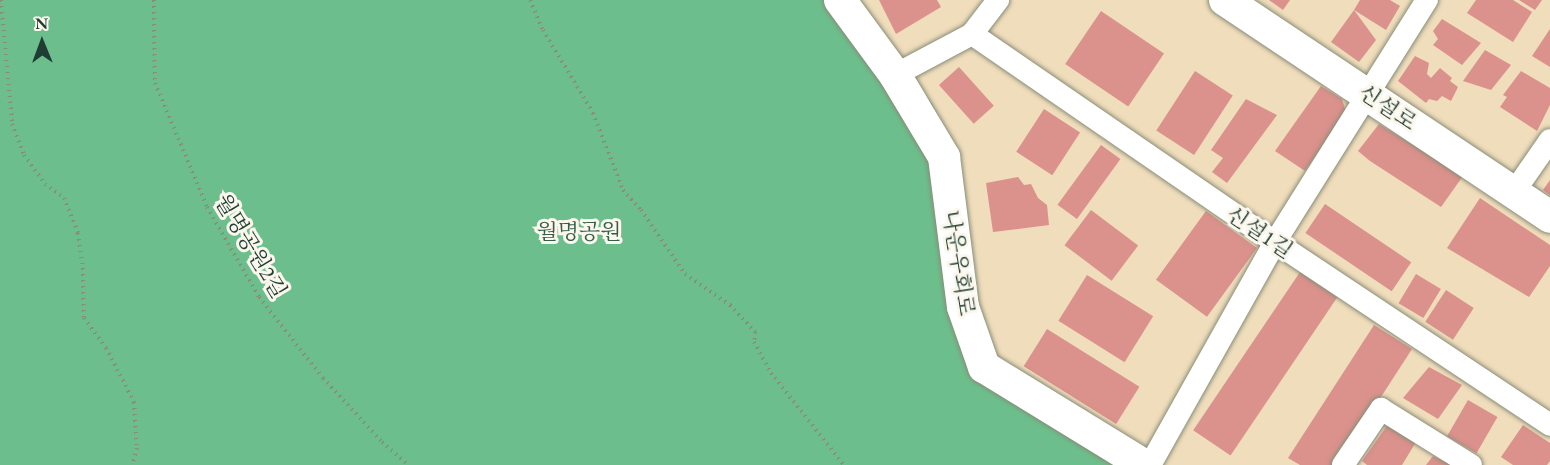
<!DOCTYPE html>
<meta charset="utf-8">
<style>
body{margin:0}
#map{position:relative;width:1550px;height:465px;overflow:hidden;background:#f0ddbc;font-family:"EB Garamond","Noto Serif KR",serif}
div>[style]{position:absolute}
.forest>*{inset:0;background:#6cbf8c}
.building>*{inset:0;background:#db918c;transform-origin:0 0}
.path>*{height:4px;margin-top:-2px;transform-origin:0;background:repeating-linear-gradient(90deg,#888d78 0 1.5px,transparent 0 6px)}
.roads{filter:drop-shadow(0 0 2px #888d78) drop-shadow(0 0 2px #888d78)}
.street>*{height:22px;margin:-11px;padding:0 11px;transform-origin:11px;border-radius:11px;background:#fff}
.secondary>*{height:32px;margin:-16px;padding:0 16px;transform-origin:16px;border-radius:16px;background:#fff}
span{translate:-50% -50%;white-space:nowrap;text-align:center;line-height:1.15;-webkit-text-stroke:6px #fbf7ec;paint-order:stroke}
.street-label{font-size:22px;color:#1f3d34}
.park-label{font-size:22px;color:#345e4b}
.north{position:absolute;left:12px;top:12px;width:60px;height:60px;-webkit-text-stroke:4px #fbf7ec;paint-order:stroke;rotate:359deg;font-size:16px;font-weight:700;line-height:24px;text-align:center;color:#1f3d34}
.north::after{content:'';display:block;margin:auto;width:21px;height:27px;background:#1f3d34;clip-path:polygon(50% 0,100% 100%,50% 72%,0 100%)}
</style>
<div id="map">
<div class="forest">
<div style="clip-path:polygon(0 0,855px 0,932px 104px,953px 144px,975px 320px,991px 356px,1157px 465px,0 465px)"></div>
</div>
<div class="building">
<div style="clip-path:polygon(879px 0,937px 0,941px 7px,896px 34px)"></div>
<div style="clip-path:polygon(1269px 0,1290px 0,1283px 10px)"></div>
<div style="clip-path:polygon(1360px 0,1390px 0,1400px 6px,1386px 30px,1354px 10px)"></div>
<div style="clip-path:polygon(1476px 0,1513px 0,1532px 12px,1513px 42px,1467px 13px)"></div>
<div style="clip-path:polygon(1519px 0,1542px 0,1535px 10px)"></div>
<div style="clip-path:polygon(1354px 10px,1376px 40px,1359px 62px,1331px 42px)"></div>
<div style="left:1101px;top:11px;width:76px;height:64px;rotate:34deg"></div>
<div style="clip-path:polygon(1442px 19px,1481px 43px,1462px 65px,1433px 45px,1438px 39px,1433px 31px)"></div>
<div style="clip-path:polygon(1550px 29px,1550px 67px,1532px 56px)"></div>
<div style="clip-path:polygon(1485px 50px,1511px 65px,1491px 90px,1463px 81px)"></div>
<div style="clip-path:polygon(1415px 56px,1429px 63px,1427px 74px,1431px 78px,1440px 68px,1452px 78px,1450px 81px,1458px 87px,1451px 101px,1442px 96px,1437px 101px,1429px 99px,1426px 103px,1398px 81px)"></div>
<div style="left:959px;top:67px;width:52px;height:27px;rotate:48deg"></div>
<div style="left:1195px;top:71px;width:45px;height:71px;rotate:33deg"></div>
<div style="clip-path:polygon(1521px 71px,1550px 88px,1550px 105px,1537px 131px,1500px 107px,1507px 97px,1503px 95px)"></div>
<div style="clip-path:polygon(1321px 86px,1342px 99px,1346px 112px,1305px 171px,1275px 151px)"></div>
<div style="clip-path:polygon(1246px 99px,1277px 115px,1227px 183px,1212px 172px,1223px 158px,1211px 150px)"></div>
<div style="left:1044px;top:109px;width:43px;height:51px;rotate:33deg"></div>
<div style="clip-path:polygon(1379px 124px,1463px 176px,1441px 207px,1370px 161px,1358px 151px)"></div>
<div style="left:1101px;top:145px;width:24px;height:74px;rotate:36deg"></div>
<div style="clip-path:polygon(1018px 177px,1024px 185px,1031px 184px,1038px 198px,1047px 205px,1049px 225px,993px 232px,986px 183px)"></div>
<div style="clip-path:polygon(1550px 180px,1550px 195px,1543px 190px)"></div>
<div style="clip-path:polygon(1480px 198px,1550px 245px,1550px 266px,1529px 297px,1447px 248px)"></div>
<div style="left:1325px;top:204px;width:104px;height:35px;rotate:34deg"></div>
<div style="left:1091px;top:210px;width:59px;height:44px;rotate:37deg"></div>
<div style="left:1206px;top:211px;width:63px;height:85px;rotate:36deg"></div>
<div style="left:1300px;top:272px;width:45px;height:191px;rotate:34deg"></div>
<div style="left:1416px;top:274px;width:29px;height:34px;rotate:31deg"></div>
<div style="left:1087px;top:275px;width:78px;height:54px;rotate:32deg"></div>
<div style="left:1446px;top:290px;width:33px;height:38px;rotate:33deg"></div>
<div style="clip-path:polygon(1374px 325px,1412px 349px,1337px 465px,1300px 465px,1288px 458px)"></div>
<div style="left:1047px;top:329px;width:109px;height:44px;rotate:32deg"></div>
<div style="clip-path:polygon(1429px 367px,1462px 385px,1438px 419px,1403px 398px)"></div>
<div style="left:1468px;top:400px;width:34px;height:42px;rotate:30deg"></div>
<div style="clip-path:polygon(1389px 423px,1416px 442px,1402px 465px,1367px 465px,1362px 461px)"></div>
<div style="clip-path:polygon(1523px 425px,1550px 443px,1550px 461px,1547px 465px,1513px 465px,1501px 457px)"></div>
<div style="clip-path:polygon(1433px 456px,1452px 465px,1426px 465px)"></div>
</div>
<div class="path">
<div style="left:1px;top:0;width:124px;rotate:84.9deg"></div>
<div style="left:12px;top:124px;width:33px;rotate:69deg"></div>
<div style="left:24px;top:155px;width:36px;rotate:54deg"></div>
<div style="left:45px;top:184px;width:24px;rotate:36deg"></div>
<div style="left:64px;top:198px;width:38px;rotate:68deg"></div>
<div style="left:78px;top:233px;width:35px;rotate:82deg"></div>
<div style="left:83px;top:268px;width:50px;rotate:88.9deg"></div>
<div style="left:84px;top:318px;width:37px;rotate:54deg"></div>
<div style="left:106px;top:348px;width:61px;rotate:62.6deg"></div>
<div style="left:134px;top:402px;width:46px;rotate:86.3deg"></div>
<div style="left:137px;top:448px;width:18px;rotate:106deg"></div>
<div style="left:154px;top:0;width:83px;rotate:89.3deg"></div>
<div style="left:155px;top:83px;width:134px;rotate:67.2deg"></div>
<div style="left:207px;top:207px;width:104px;rotate:60deg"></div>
<div style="left:259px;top:297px;width:103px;rotate:51.7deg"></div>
<div style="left:323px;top:378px;width:87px;rotate:47.3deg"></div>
<div style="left:382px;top:442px;width:35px;rotate:41deg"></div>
<div style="left:530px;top:0;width:33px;rotate:67deg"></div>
<div style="left:543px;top:30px;width:97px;rotate:58.9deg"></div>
<div style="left:593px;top:113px;width:83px;rotate:68.7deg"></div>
<div style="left:623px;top:190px;width:27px;rotate:48deg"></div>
<div style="left:641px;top:210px;width:78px;rotate:55.5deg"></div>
<div style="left:685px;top:274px;width:55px;rotate:34.6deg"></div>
<div style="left:730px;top:305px;width:37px;rotate:47deg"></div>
<div style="left:755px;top:332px;width:10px;rotate:96deg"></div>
<div style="left:754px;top:342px;width:35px;rotate:61deg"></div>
<div style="left:771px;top:373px;width:117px;rotate:51.6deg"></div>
</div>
<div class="roads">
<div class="street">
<div style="left:972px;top:34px;width:368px;rotate:34.5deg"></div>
<div style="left:1275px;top:242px;width:330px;rotate:33.6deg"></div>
<div style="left:895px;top:75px;width:87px;rotate:-28deg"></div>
<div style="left:972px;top:34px;width:43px;rotate:-52.6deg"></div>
<div style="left:1514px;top:192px;width:63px;rotate:-55.3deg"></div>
<div style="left:1150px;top:465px;width:256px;rotate:-60.7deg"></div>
<div style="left:1275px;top:242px;width:286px;rotate:-57.9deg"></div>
<div style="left:1343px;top:465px;width:68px;rotate:-55.8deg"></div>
<div style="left:1381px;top:409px;width:106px;rotate:31.9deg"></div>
</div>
<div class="secondary">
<div style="left:840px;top:0;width:93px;rotate:53.7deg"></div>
<div style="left:895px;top:75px;width:96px;rotate:59.1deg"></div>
<div style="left:944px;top:157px;width:151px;rotate:82.8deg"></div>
<div style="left:963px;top:307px;width:64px;rotate:70.7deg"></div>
<div style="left:984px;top:367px;width:188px;rotate:31.5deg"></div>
<div style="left:1225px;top:0;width:391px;rotate:33.7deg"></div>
</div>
</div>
<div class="street-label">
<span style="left:1388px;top:107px;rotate:34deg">신설로</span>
<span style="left:1260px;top:232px;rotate:34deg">신설1길</span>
<span style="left:251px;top:246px;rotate:59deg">월명공원2길</span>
<span style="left:959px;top:263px;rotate:81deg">나운우회로</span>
</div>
<div class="park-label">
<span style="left:579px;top:232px">월명공원</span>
</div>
<div class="north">N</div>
</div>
